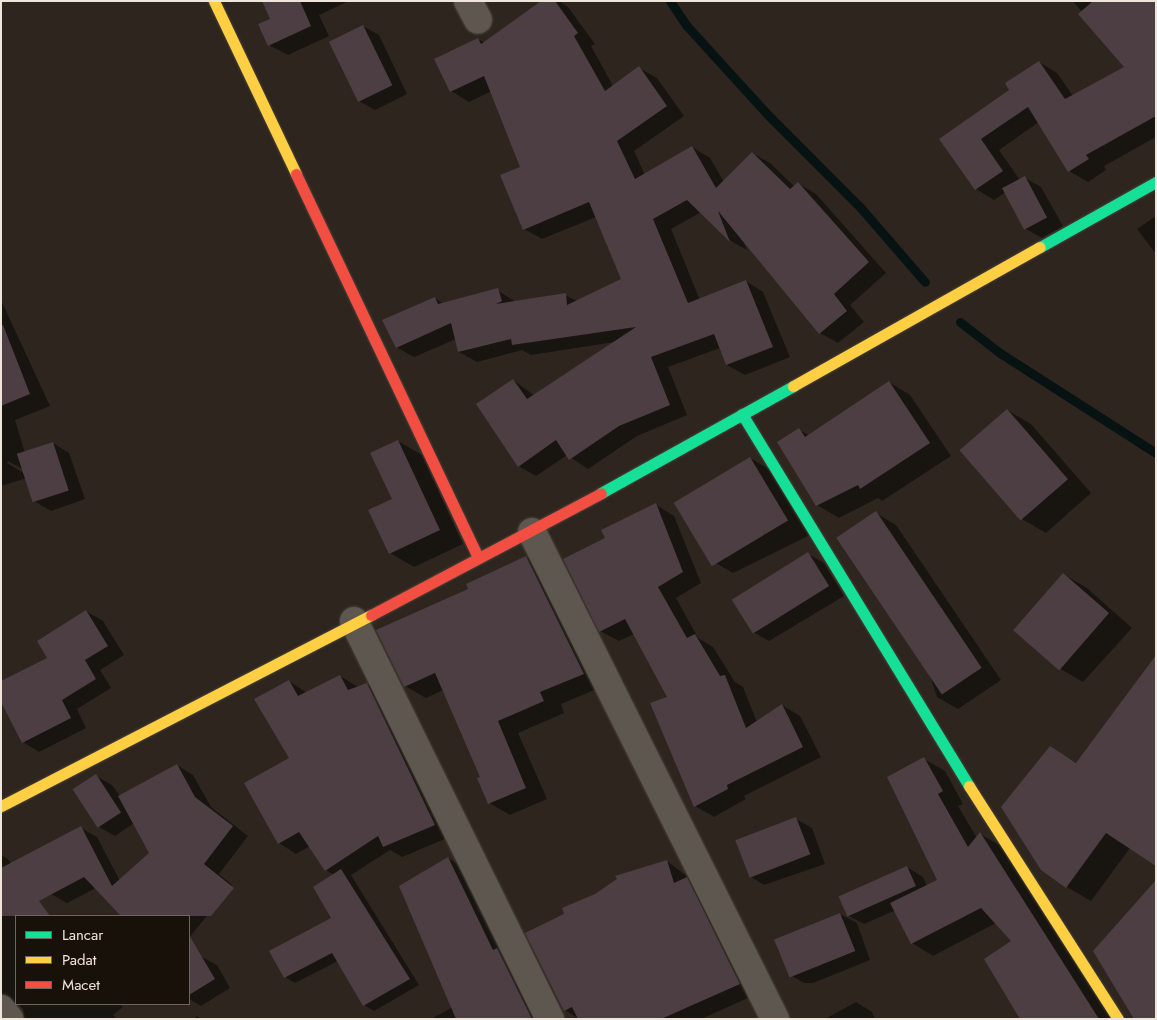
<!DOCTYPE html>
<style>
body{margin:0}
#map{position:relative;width:1157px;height:1020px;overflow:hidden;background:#2e261e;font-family:Jost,sans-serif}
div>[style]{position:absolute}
.shadow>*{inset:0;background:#0007}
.stream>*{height:9px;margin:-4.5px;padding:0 4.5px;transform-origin:4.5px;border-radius:4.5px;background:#071313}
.building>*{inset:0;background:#4c3e43;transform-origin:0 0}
.roads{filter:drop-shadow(0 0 1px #49423b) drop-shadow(0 0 1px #49423b)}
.street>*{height:28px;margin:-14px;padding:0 14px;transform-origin:14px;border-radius:14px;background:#5d5750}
.fast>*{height:11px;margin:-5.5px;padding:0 5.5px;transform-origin:5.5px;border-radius:5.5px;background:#16e098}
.slow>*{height:11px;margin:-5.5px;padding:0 5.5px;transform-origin:5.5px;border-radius:5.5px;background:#ffcf43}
.jam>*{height:11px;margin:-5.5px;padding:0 5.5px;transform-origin:5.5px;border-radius:5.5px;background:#f24e42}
span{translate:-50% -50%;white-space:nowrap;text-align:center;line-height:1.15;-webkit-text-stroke:4.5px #17110a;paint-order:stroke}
.frame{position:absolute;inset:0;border:2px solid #eee5db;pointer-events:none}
.legend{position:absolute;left:15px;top:915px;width:175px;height:90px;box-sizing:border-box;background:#17110a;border:1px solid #6d665e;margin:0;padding:6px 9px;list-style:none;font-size:15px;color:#eee5db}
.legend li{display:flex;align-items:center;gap:10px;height:25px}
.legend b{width:25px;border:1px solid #6d665e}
</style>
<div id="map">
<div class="shadow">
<div style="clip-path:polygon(265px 1px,349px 1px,319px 15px,329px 36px,288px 55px,269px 45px,272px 19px)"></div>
<div style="clip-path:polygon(543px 1px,559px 1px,568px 7px,595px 44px,591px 46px,613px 86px,639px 68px,657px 78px,684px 116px,634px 151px,645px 175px,692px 147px,710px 158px,724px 182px,752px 153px,770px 163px,795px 187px,799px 184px,816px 194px,886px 273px,850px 305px,864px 322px,838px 343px,820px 333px,743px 240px,747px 250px,731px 241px,701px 212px,671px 229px,700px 300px,746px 281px,763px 292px,790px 357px,745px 375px,727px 365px,720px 348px,668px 367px,687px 415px,637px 436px,588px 469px,567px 455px,536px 476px,518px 466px,513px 380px,535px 396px,615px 342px,531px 355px,522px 350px,477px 362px,459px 352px,456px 339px,414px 357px,396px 347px,435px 298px,444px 304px,497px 290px,516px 302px,565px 295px,577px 301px,623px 280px,596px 217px,542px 239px,524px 229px,521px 168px,492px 91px,469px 102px,451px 91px,436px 59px,478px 39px,485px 43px)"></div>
<div style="clip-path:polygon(1073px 1px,1156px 1px,1156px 137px,1104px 166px,1106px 170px,1088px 182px,1069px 171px,1039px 122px,999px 150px,1020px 180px,1025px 178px,1041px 187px,1063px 226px,1042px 238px,1026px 229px,1006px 192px,994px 200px,976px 189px,941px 139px,1011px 90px,1039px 62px,1057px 73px,1073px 96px,1126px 67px)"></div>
<div style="clip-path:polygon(363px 26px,379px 35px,407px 94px,375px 110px,359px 101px)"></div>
<div style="clip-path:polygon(1156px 216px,1156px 254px,1137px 229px)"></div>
<div style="clip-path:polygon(evenodd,1px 300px,50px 406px,15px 420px,25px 453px,53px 443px,69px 453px,85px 499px,51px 511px,34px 501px,27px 478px,1px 486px,1px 300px,8px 461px,24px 470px,24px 473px,7px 463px,8px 461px)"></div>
<div style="clip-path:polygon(889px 382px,910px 395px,951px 456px,882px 501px,878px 498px,839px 518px,817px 505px,799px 430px,809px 435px)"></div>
<div style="clip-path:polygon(1007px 410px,1031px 424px,1091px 493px,1046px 533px,1022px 519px)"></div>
<div style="clip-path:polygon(398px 441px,422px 455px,463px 544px,414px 567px,390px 553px)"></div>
<div style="clip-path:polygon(750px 458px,774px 472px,812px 534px,733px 573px,709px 559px)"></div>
<div style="clip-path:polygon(656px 505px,674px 516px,701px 583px,676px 598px,698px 638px,713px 647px,735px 682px,743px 687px,757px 722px,782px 705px,800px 716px,821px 757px,744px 796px,746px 799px,714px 817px,695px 806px,669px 697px,634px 634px,619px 641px,600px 631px,607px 539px)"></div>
<div style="clip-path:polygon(876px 513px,896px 525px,1001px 680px,958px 709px,937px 697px)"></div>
<div style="clip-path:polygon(808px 554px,824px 563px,844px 596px,769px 641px,753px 632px)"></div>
<div style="clip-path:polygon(526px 557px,547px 569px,604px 686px,561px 704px,564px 713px,518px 733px,547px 799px,510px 815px,489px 803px,482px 778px,443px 690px,426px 698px,405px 686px,469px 590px)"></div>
<div style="clip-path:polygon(1063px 574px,1087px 588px,1132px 628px,1083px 682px,1059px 668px)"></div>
<div style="clip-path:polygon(86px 611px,103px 621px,124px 655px,100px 670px,111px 688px,77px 709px,86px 728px,39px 752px,23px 742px,49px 658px)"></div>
<div style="clip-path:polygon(340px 676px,358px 687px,367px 684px,385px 694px,452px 836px,402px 857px,390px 850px,351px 875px,419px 985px,374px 1011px,364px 1005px,338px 961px,295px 983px,285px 977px,333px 918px,334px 875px,326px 870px,310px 846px,296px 854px,279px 843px,290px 759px,289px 681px,307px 693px)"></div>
<div style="clip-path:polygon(1051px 748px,1077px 763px,1130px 848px,1091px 901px,1067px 887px)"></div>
<div style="clip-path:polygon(924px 759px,945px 771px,963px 804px,958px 806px,977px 838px,980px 834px,1001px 846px,1113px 1019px,1021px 1019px,1013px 941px,996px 923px,933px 956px,912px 943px,896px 910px,864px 924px,847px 915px,907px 867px,923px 877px,927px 886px,939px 881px)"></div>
<div style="clip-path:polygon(177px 765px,193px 775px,211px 807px,248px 836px,219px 874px,232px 885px,189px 938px,189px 916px,123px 916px,96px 888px,67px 903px,51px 894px,81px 828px,97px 837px,120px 881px,150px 853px,134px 823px,115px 836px,99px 827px,96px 776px,112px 785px,120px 796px)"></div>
<div style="clip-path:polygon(796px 819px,812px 828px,825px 864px,764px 885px,748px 875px)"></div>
<div style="clip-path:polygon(1px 855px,8px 859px,24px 884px,22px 886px,47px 916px,16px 916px,16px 1004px,1px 1019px)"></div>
<div style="clip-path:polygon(448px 858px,470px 871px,547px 1019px,431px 1019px,453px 1007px)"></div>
<div style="clip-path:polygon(667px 861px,704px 889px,757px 994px,701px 1019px,579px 1019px,565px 1010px,565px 914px,596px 895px)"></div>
<div style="clip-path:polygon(840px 914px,857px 923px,870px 960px,813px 983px,804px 983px,787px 973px)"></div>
<div style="clip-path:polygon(200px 956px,217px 965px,230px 988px,201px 1006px,189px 999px,189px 963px)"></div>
<div style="clip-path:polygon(856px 1002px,872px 1012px,875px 1019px,825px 1019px)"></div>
<div style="clip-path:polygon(18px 1004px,120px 1004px,123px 1007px,113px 1015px,117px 1019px,24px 1019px,23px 1009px)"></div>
<div style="clip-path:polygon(197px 1016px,202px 1019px,193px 1019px)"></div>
</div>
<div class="stream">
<div style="left:670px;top:1px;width:30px;rotate:56deg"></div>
<div style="left:687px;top:26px;width:119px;rotate:47.7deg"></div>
<div style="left:767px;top:114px;width:132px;rotate:45deg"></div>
<div style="left:860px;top:207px;width:99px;rotate:49.1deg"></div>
<div style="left:960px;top:322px;width:51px;rotate:37.8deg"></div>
<div style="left:1000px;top:353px;width:185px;rotate:32.7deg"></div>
</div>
<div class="building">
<div style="clip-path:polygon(262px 1px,300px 1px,311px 26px,268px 46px,258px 24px,270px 19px)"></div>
<div style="clip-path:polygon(541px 1px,555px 1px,578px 33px,574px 36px,605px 91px,639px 66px,667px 106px,617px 141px,635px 179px,692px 146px,716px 188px,752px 152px,790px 189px,798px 182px,869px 262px,834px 294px,847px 311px,819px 334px,718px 211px,730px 242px,687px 200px,653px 219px,688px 303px,746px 280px,773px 347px,726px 365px,714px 334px,651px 357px,670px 405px,619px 426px,569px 460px,556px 440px,518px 467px,476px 404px,513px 379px,527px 399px,636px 327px,512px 345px,511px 339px,458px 352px,451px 323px,396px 348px,382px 320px,435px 297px,438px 304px,498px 288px,502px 301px,496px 304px,566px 293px,567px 305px,621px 279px,589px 202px,523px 230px,500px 175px,520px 167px,484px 76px,450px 92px,434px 59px,478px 38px,481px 44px)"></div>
<div style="clip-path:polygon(1093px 1px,1156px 1px,1156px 116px,1086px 155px,1089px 159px,1068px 172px,1028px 107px,981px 139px,1003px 171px,975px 190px,939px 139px,1009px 90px,1005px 83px,1039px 61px,1065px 99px,1124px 67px,1078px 14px)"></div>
<div style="left:363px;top:25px;width:67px;height:38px;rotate:64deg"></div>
<div style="left:1025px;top:176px;width:47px;height:26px;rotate:62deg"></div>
<div style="clip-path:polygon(3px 325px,30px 394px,1px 406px,1px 326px)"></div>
<div style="clip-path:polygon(889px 381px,930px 443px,860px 489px,858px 485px,816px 506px,777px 442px,799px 428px,805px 437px)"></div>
<div style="left:1007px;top:409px;width:93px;height:63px;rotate:49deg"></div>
<div style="clip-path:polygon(398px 440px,440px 530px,389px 554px,368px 510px,392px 499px,370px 453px)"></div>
<div style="left:53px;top:442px;width:51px;height:38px;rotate:72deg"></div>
<div style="left:750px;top:457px;width:74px;height:89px;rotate:59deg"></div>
<div style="clip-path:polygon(656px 503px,683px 572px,658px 587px,687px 638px,695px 634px,720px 676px,725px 675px,746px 728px,782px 704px,803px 747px,727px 785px,728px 789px,694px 807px,650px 703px,667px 697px,625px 619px,599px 632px,563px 559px,605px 538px,601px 530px)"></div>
<div style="left:876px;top:511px;width:189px;height:48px;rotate:56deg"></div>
<div style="left:808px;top:552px;width:40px;height:90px;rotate:58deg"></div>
<div style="clip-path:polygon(526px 556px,584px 674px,540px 692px,544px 701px,498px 721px,526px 788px,488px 804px,477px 778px,480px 777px,435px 673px,404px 687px,376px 630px,468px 589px,466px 584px)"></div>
<div style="left:1063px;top:573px;width:61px;height:76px;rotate:41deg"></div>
<div style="clip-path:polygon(86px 610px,108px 646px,85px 660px,96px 679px,62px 700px,71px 718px,22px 743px,1px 702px,1px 681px,47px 658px,37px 641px)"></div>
<div style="clip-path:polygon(1156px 655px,1156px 866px,1106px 833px,1066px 888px,1041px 870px,1001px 807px,1050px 746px,1076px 763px)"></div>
<div style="clip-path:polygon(340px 675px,348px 690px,367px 683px,435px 825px,383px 847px,378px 836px,325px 871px,299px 832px,278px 844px,244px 783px,289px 758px,254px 699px,289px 680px,298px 696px)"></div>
<div style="clip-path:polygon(924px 757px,943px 791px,938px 794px,968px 847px,980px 832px,1099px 1019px,1020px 1019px,984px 959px,1011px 941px,981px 908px,911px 944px,890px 903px,937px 880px,887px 777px)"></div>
<div style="clip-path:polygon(177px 764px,195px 797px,233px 826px,204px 864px,234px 888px,211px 916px,121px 916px,84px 877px,39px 901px,50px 916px,1px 916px,1px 868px,81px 826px,112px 886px,149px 853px,118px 796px)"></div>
<div style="left:96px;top:774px;width:46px;height:28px;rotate:57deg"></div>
<div style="left:796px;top:817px;width:40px;height:65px;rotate:69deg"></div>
<div style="clip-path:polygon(448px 857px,493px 950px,497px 948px,532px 1019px,456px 1019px,399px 886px)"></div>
<div style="clip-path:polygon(667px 860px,674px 883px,687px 877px,740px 984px,661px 1019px,578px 1019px,572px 1007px,564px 1011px,525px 933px,564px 914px,562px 908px,595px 894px,617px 879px,615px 876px)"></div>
<div style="left:907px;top:866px;width:22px;height:75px;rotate:66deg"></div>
<div style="clip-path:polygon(341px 869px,410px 979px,363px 1006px,332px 953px,284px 978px,269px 951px,331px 918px,313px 887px)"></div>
<div style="clip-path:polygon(1156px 880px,1156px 1019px,1134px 1019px,1093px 951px)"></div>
<div style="left:840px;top:913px;width:41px;height:71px;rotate:68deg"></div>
<div style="clip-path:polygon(189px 935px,215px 979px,189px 995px)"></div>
</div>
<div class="roads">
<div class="street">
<div style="left:468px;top:1px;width:21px;rotate:62deg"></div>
<div style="left:532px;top:532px;width:544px;rotate:63.48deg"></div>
<div style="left:354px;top:621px;width:444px;rotate:63.8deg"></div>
<div style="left:1px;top:1009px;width:13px;rotate:51deg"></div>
</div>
<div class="fast">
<div style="left:1040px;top:247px;width:133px;rotate:-29.3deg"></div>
<div style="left:742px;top:414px;width:436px;rotate:58.6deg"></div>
<div style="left:601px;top:493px;width:220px;rotate:-29.1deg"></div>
</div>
<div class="slow">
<div style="left:214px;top:1px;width:191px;rotate:64.6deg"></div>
<div style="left:793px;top:386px;width:283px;rotate:-29.4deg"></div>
<div style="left:969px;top:786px;width:277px;rotate:57.4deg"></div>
<div style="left:1px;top:806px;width:416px;rotate:-27.3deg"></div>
</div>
<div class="jam">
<div style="left:296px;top:174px;width:425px;rotate:64.6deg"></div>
<div style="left:371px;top:615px;width:260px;rotate:-27.9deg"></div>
</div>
</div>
<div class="frame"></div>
<ul class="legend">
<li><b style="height:6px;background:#16e098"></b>Lancar</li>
<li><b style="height:6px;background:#ffcf43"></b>Padat</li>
<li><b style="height:6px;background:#f24e42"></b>Macet</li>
</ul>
</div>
